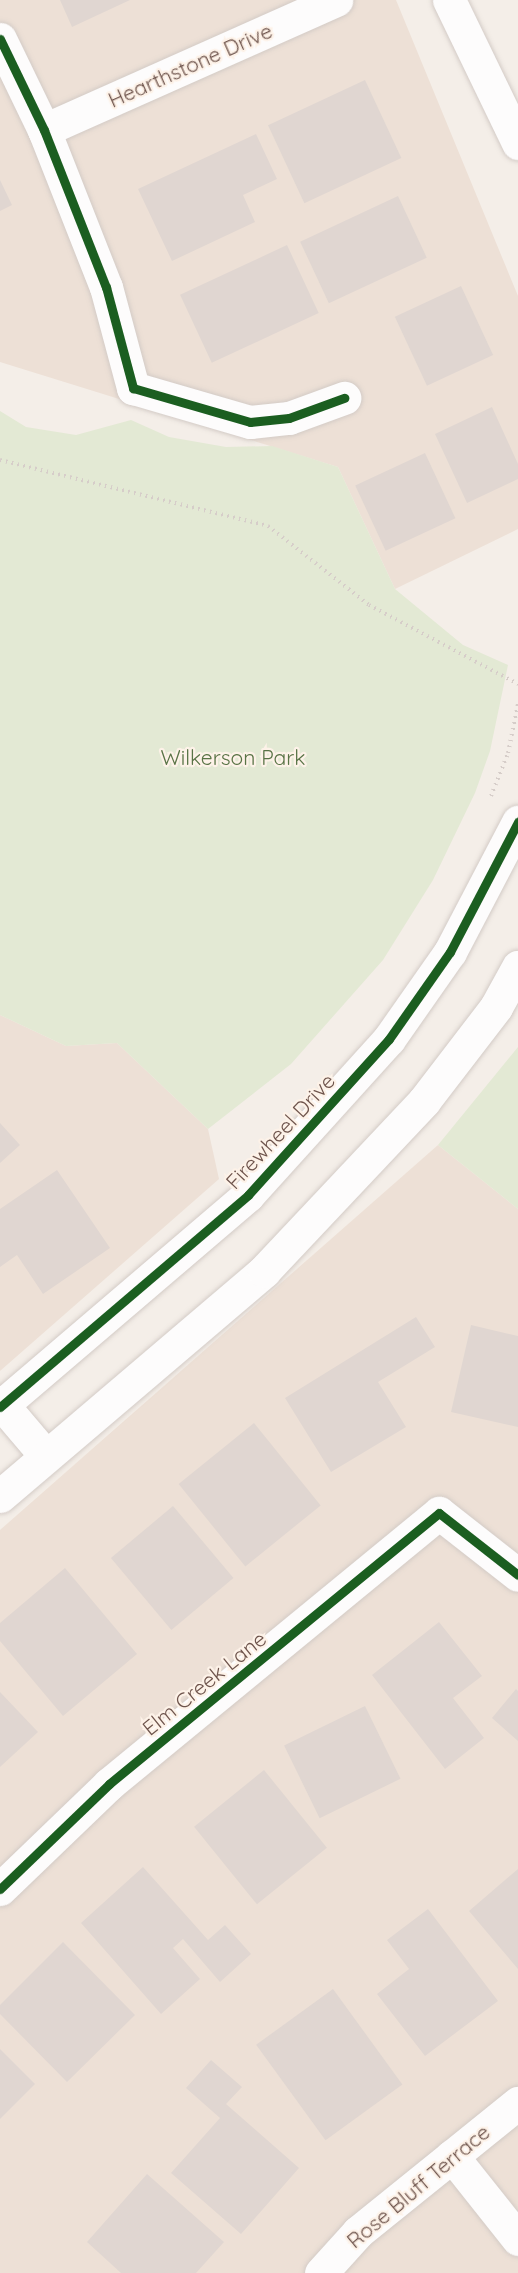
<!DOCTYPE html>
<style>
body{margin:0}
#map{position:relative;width:518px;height:2273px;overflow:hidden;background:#f4eee8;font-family:Quicksand,sans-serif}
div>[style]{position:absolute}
.residential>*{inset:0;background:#ede0d6}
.green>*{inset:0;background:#e3e9d4}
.building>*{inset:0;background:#e0d6d1;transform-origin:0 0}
.path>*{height:4px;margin-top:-2px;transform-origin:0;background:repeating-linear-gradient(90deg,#d6cdc9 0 1.5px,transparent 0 6px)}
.roads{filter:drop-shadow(0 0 2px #d3cbc6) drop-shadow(0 0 2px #d3cbc6)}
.street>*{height:33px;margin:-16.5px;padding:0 16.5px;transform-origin:16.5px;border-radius:16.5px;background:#fdfcfc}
.secondary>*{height:33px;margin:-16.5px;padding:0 16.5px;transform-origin:16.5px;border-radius:16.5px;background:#fdfcfc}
.cycleway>*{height:9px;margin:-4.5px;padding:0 4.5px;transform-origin:4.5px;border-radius:4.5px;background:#1b5e20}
span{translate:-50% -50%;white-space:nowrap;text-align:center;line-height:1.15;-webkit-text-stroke:4.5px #fdf2e8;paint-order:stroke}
.street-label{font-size:21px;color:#6e544c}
.park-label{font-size:21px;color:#587345}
</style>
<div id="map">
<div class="residential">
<div style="clip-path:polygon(0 0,396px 0,518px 296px,518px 529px,395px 589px,338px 467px,0 362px)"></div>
<div style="clip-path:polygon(0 1015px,66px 1046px,117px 1043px,208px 1129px,219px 1179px,0 1371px)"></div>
<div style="clip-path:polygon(438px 1145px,518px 1209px,518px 2273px,0 2273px,0 1530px)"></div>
</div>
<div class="green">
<div style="clip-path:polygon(0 411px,26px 427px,76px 435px,131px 420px,169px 437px,226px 447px,272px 446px,338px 467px,395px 589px,463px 645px,508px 665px,490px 751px,475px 793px,433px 880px,383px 960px,291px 1064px,208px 1129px,117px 1043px,66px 1046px,0 1015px)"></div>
<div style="clip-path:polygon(518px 1047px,518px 1209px,438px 1145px)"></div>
</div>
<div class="building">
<div style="clip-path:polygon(60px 0,130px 0,72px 27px)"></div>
<div style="left:365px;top:80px;width:86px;height:107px;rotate:65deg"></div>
<div style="clip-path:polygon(256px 134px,277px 179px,243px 195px,255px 222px,172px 261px,138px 189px)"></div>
<div style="clip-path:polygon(0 180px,12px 205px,0 211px)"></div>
<div style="left:398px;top:196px;width:68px;height:108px;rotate:65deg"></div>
<div style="left:287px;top:245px;width:75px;height:118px;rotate:65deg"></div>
<div style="left:461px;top:286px;width:76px;height:73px;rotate:65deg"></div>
<div style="clip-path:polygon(492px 407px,518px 464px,518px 479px,467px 503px,435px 434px)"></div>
<div style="left:425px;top:453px;width:72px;height:77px;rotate:65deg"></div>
<div style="clip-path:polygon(0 1123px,20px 1145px,0 1163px)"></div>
<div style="clip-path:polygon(57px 1170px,110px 1248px,43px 1294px,17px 1255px,0 1267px,0 1209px)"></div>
<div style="clip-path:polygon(416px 1317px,435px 1347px,378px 1382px,406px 1427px,331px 1472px,285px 1398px)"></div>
<div style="clip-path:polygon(471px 1325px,518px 1336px,518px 1427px,451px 1412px)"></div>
<div style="left:254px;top:1423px;width:106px;height:97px;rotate:51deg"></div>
<div style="left:173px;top:1506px;width:94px;height:81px;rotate:50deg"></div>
<div style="clip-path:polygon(65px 1568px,137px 1654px,63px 1716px,0 1641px,0 1623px)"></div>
<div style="clip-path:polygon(439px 1622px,482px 1676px,453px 1698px,484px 1738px,445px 1769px,372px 1675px)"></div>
<div style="clip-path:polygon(516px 1689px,518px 1691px,518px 1741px,492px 1718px)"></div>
<div style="clip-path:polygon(0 1692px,38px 1732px,0 1767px)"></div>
<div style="left:365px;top:1706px;width:81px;height:90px;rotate:64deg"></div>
<div style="left:264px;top:1770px;width:100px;height:90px;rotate:51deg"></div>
<div style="clip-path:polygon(143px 1867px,208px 1940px,225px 1925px,251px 1954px,220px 1982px,183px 1939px,173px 1948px,200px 1979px,161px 2014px,81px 1923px)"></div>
<div style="clip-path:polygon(518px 1869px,518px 1969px,469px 1911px)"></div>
<div style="clip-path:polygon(428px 1909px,498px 2001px,425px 2056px,377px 1994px,409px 1969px,387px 1940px)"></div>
<div style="clip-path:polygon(63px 1942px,135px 2015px,67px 2082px,0 2014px,0 2005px)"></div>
<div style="left:333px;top:1989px;width:118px;height:95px;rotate:54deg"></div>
<div style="clip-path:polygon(0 2049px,35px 2084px,0 2119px)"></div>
<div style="clip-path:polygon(211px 2060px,242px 2087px,226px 2104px,299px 2168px,241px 2234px,171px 2173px,220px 2118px,186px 2088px)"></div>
<div style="clip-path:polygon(147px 2174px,224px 2242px,196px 2273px,121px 2273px,87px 2242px)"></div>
</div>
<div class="path">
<div style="left:0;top:460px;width:276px;rotate:13.8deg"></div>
<div style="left:268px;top:526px;width:128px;rotate:38deg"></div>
<div style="left:369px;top:605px;width:169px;rotate:27.9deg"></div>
<div style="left:491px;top:796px;width:46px;rotate:-68.4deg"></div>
<div style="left:508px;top:753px;width:50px;rotate:-78.5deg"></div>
</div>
<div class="roads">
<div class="street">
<div style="left:0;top:39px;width:101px;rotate:64.2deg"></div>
<div style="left:44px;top:130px;width:169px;rotate:68.5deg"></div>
<div style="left:106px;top:287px;width:105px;rotate:75deg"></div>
<div style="left:133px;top:388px;width:122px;rotate:16.2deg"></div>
<div style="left:250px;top:422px;width:39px;rotate:-6deg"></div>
<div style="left:289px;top:418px;width:59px;rotate:-20deg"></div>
<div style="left:44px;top:130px;width:320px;rotate:-24deg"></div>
<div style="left:0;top:1402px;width:71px;rotate:49.6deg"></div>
<div style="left:0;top:1889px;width:151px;rotate:-43.9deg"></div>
<div style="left:109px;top:1784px;width:427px;rotate:-39.4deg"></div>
<div style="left:439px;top:1513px;width:100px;rotate:38.1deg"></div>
<div style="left:452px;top:2156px;width:106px;rotate:51.5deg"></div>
<div style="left:321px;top:2273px;width:55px;rotate:-47.9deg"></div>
<div style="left:358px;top:2232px;width:206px;rotate:-38.9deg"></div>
</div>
<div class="secondary">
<div style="left:449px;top:0;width:159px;rotate:64.2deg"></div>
<div style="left:0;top:1407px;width:326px;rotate:-40.5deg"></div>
<div style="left:248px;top:1195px;width:210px;rotate:-47.9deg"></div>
<div style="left:389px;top:1039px;width:106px;rotate:-55deg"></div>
<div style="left:450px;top:952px;width:147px;rotate:-62.4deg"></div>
<div style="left:0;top:1496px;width:347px;rotate:-40.4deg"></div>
<div style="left:264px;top:1271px;width:233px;rotate:-46.7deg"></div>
<div style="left:424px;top:1101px;width:118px;rotate:-52.5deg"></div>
<div style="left:496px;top:1007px;width:46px;rotate:-61.2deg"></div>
</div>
</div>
<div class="cycleway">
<div style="left:0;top:39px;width:101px;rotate:64.2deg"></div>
<div style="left:44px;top:130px;width:169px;rotate:68.5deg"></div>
<div style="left:106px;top:287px;width:105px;rotate:75deg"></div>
<div style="left:133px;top:388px;width:122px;rotate:16.2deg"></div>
<div style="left:250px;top:422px;width:39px;rotate:-6deg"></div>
<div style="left:289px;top:418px;width:59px;rotate:-20deg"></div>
<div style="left:0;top:1407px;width:326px;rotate:-40.5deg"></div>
<div style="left:248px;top:1195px;width:210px;rotate:-47.9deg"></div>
<div style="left:389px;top:1039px;width:106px;rotate:-55deg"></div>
<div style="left:450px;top:952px;width:147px;rotate:-62.4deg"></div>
<div style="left:0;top:1889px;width:151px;rotate:-43.9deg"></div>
<div style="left:109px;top:1784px;width:427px;rotate:-39.4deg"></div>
<div style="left:439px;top:1513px;width:100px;rotate:38.1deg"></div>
</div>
<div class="street-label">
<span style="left:190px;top:65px;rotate:-24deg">Hearthstone Drive</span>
<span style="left:280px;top:1131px;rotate:-47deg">Firewheel Drive</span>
<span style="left:204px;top:1683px;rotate:-39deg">Elm Creek Lane</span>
<span style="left:418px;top:2186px;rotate:-40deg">Rose Bluff Terrace</span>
</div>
<div class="park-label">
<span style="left:233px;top:757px">Wilkerson Park</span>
</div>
</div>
